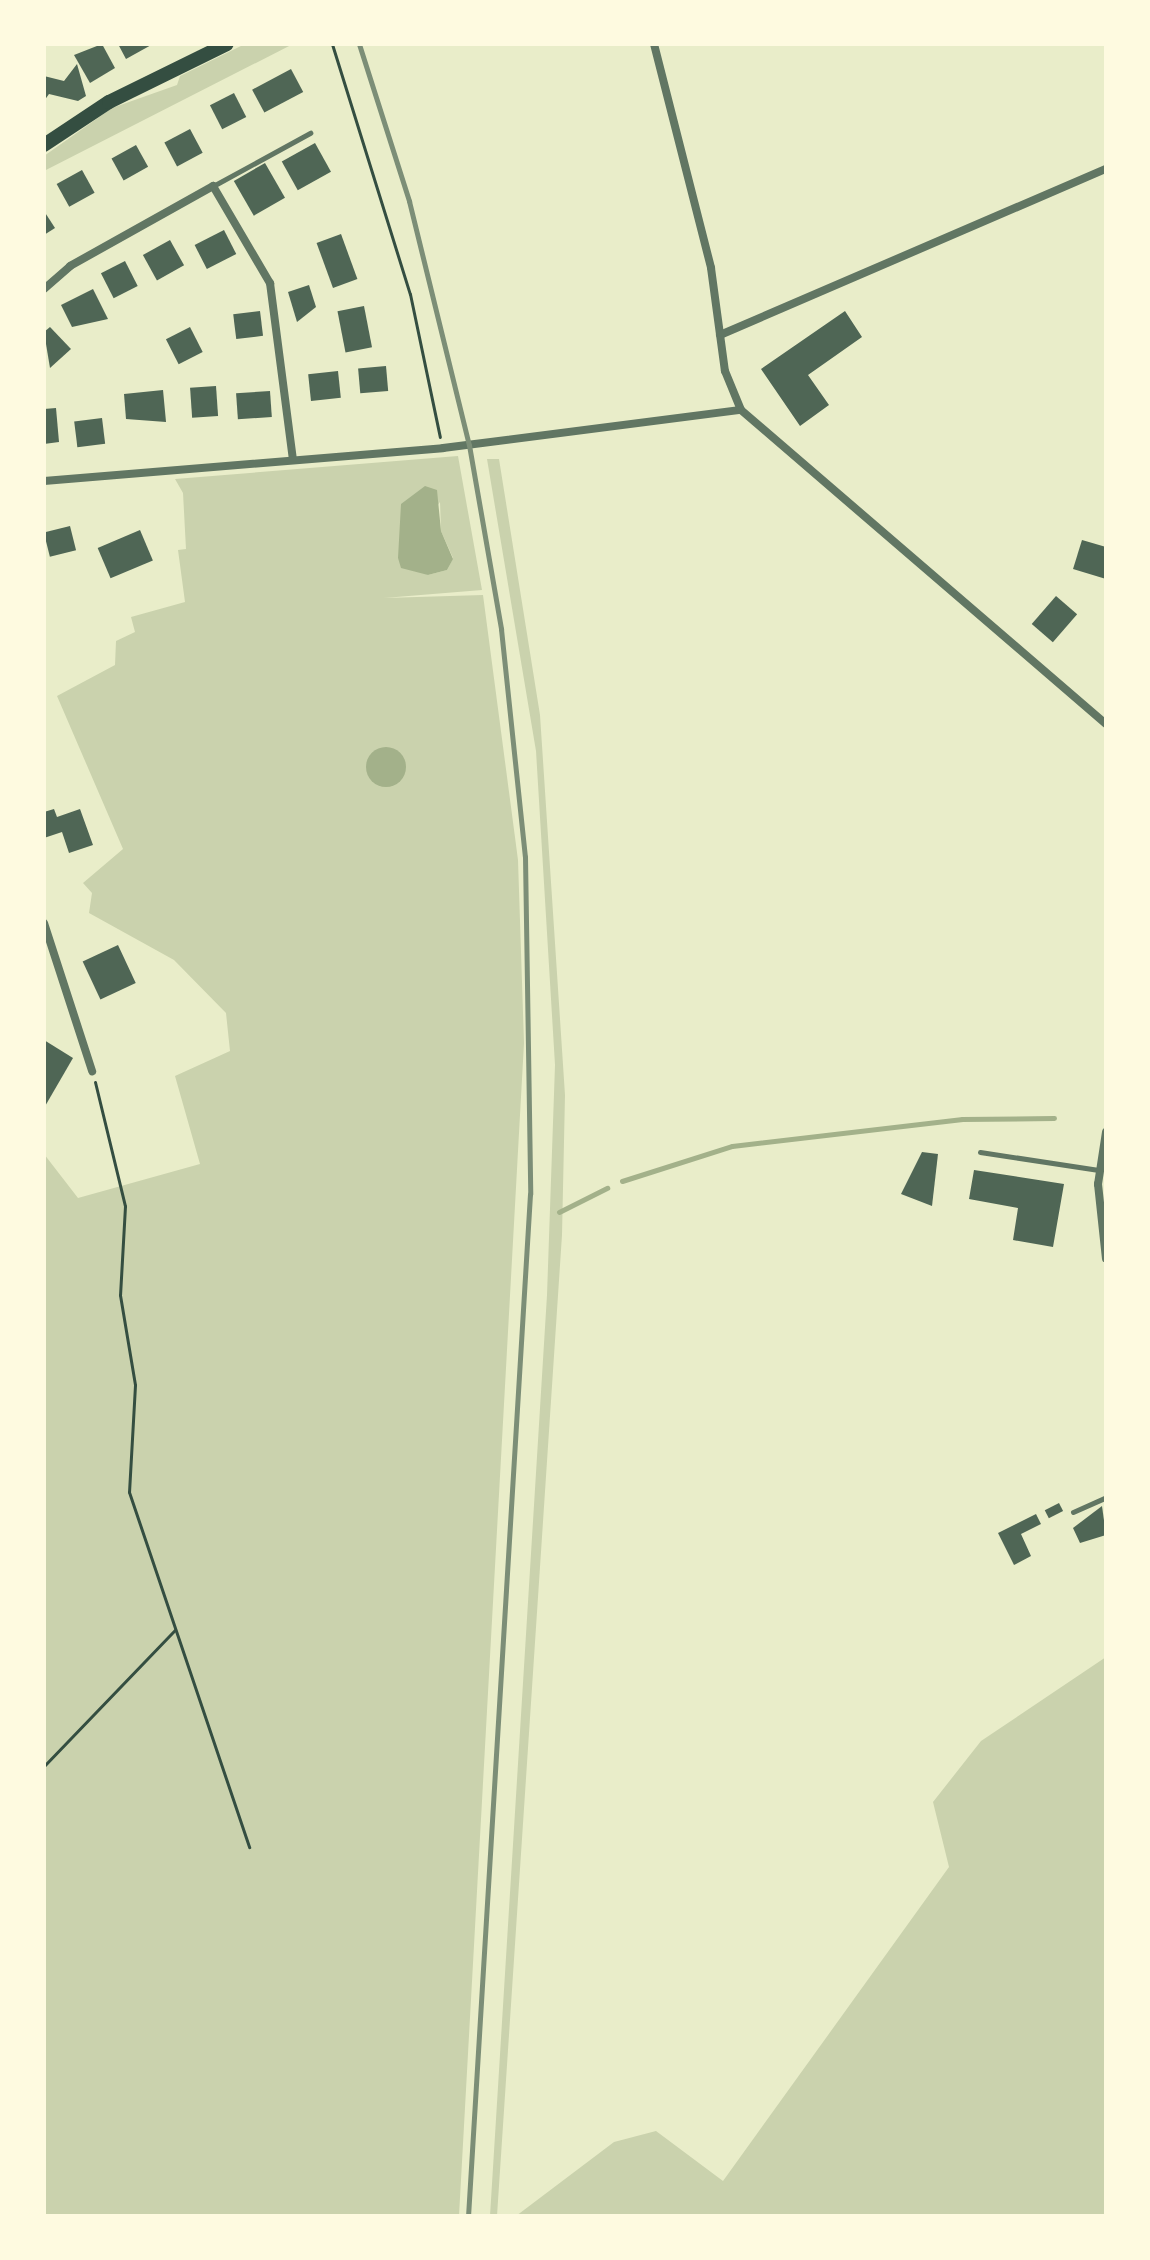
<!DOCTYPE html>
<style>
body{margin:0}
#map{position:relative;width:1150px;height:2260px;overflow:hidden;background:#e9edc9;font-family:Poppins,sans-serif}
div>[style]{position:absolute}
.green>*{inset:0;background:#cad2ad}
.water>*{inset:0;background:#a3b18a}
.round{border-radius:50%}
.stream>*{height:5px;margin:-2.5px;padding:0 2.5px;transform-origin:2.5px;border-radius:2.5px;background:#a3b18a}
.building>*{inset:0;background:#4f6655;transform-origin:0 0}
.path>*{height:3px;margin:-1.5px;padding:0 1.5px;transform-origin:1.5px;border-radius:1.5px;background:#344e41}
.service>*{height:5px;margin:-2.5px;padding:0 2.5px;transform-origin:2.5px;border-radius:2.5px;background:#617663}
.minor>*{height:8px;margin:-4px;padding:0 4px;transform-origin:4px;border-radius:4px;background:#617663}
.secondary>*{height:14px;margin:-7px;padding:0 7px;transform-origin:7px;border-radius:7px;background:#344e41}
.rail>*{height:5px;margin:-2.5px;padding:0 2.5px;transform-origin:2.5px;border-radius:2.5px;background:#7c8e77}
span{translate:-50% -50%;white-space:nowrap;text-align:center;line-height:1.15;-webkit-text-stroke:8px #fefae0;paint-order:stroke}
.frame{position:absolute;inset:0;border:46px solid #fefae0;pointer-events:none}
</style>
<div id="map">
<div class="green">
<i style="clip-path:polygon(245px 44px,293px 44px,44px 171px,44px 156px,112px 108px,177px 85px,180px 76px)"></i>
<i style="clip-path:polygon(evenodd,458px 456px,482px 590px,384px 598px,483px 595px,518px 860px,524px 1043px,459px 2216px,44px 2216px,44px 1154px,78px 1198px,200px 1164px,175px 1076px,230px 1051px,226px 1013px,174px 960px,89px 913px,92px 893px,83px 883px,123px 849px,57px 696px,115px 665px,116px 641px,135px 632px,131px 617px,185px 602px,178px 550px,186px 549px,183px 493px,175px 479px,458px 456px,440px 502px,441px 531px,453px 558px,447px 570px,428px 575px,398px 558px,440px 502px)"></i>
<i style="clip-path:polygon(487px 459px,499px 459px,540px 715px,565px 1095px,562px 1235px,497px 2216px,490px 2216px,547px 1295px,555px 1065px,536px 751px)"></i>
<i style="clip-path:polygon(1106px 1657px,1106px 2216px,516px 2216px,614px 2142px,656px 2131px,723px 2181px,949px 1867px,933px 1802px,981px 1741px)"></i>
</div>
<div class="water">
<i style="clip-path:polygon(425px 486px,437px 490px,441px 531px,453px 559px,447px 570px,428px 575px,401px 568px,398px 558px,401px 504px)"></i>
<i class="round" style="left:366px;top:747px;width:40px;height:40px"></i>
</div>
<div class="stream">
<i style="left:622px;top:1181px;width:115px;rotate:-17.7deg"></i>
<i style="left:732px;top:1146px;width:232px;rotate:-6.7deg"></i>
<i style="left:962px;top:1119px;width:92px;rotate:-0.6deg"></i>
<i style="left:559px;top:1212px;width:54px;rotate:-26.6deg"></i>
</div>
<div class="building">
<i style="clip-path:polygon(102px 44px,115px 68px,90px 83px,74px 55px)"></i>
<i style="clip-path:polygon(118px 44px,153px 44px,126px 59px)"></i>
<i style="clip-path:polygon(77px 64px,86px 96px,78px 101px,49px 94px,44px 101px,44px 76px,64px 81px)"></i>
<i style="left:291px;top:69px;width:26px;height:44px;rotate:62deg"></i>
<i style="left:234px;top:93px;width:27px;height:27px;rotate:63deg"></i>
<i style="left:190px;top:129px;width:27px;height:29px;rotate:62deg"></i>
<i style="left:315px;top:143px;width:33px;height:38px;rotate:61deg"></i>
<i style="left:136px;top:145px;width:25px;height:28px;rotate:61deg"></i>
<i style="left:265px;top:163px;width:40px;height:36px;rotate:60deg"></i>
<i style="left:82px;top:170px;width:26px;height:29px;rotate:61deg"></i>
<i style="clip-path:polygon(44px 211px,55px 228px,44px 235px)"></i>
<i style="left:224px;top:230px;width:27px;height:33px;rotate:63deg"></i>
<i style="left:341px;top:234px;width:48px;height:26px;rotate:70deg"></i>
<i style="left:170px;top:240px;width:29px;height:31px;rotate:61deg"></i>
<i style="left:125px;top:261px;width:28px;height:27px;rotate:63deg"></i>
<i style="clip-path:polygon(309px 285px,316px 307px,297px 322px,288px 292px)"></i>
<i style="clip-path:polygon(93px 289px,108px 319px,72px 327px,61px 305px)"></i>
<i style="left:364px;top:306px;width:42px;height:27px;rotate:79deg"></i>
<i style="left:260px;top:311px;width:25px;height:27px;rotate:83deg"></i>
<i style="clip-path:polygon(845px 311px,862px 337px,808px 375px,829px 405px,800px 426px,761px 369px)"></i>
<i style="clip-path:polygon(50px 327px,71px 349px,50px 368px,44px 332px)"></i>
<i style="left:190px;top:327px;width:28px;height:27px;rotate:63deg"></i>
<i style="left:386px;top:366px;width:25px;height:28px;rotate:85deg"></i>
<i style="left:338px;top:371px;width:27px;height:30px;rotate:84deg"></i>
<i style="left:216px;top:386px;width:30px;height:26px;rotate:86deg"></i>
<i style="clip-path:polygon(163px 390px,166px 422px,126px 419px,124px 394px)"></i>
<i style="left:270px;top:391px;width:26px;height:34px;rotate:86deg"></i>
<i style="clip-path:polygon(56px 408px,59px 442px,44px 444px,44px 409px)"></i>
<i style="left:102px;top:418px;width:26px;height:28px;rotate:83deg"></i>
<i style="left:70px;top:526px;width:25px;height:27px;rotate:76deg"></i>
<i style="left:140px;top:530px;width:33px;height:46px;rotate:67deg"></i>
<i style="clip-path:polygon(1082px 540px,1106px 547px,1106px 579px,1073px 569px)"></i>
<i style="left:1056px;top:596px;width:28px;height:37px;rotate:41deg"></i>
<i style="clip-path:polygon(54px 809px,57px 817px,80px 809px,93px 845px,69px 853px,62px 832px,44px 838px,44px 812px)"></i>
<i style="left:118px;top:945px;width:42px;height:39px;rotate:65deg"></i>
<i style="clip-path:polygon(44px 1040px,73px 1058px,44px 1108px)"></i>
<i style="clip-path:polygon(922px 1152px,938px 1154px,932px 1206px,901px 1194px)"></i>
<i style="clip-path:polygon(974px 1170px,1064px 1184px,1053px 1247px,1013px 1240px,1018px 1208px,969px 1199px)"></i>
<i style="left:1059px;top:1503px;width:9px;height:16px;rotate:63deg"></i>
<i style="clip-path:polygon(1102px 1506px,1106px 1535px,1080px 1543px,1073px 1528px)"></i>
<i style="clip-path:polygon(1036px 1514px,1041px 1524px,1021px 1534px,1031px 1556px,1014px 1565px,998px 1533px)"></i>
</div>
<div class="path">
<i style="left:332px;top:44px;width:262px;rotate:72.7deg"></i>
<i style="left:410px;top:294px;width:146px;rotate:78.2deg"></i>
<i style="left:95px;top:1082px;width:128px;rotate:76.4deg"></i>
<i style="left:125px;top:1206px;width:89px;rotate:93.2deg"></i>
<i style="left:120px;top:1295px;width:91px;rotate:80.5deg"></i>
<i style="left:135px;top:1385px;width:107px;rotate:93.2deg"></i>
<i style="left:129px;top:1492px;width:375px;rotate:71.3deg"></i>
<i style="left:44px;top:1766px;width:189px;rotate:-46.1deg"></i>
</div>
<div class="service">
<i style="left:213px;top:186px;width:111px;rotate:-28.7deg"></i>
<i style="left:980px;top:1152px;width:120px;rotate:8.6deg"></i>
<i style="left:1073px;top:1512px;width:36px;rotate:-24deg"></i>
</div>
<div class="minor">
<i style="left:654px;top:44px;width:231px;rotate:75.7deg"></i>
<i style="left:711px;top:268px;width:104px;rotate:82.3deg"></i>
<i style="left:725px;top:371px;width:42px;rotate:67.7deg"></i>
<i style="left:44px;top:289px;width:35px;rotate:-41deg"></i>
<i style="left:70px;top:266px;width:164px;rotate:-29.2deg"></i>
<i style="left:213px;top:186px;width:113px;rotate:59.6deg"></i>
<i style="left:270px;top:283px;width:178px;rotate:82.6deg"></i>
<i style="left:720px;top:335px;width:420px;rotate:-23.3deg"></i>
<i style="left:44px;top:481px;width:400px;rotate:-4.7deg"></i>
<i style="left:443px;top:448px;width:300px;rotate:-7.3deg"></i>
<i style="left:741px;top:410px;width:481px;rotate:40.7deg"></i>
<i style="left:44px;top:923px;width:156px;rotate:72deg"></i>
<i style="left:1106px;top:1132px;width:53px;rotate:98.7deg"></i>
<i style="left:1098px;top:1184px;width:75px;rotate:83.9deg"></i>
</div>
<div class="secondary">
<i style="left:44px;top:145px;width:78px;rotate:-33.5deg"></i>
<i style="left:109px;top:102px;width:131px;rotate:-26.2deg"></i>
</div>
<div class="rail">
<i style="left:359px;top:44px;width:165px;rotate:72.3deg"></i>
<i style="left:409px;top:201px;width:251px;rotate:76.2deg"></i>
<i style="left:469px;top:445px;width:187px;rotate:80.1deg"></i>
<i style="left:501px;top:629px;width:229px;rotate:84deg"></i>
<i style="left:525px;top:857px;width:337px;rotate:89.1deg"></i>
<i style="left:530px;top:1194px;width:1024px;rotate:93.47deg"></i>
</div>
<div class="frame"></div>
</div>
